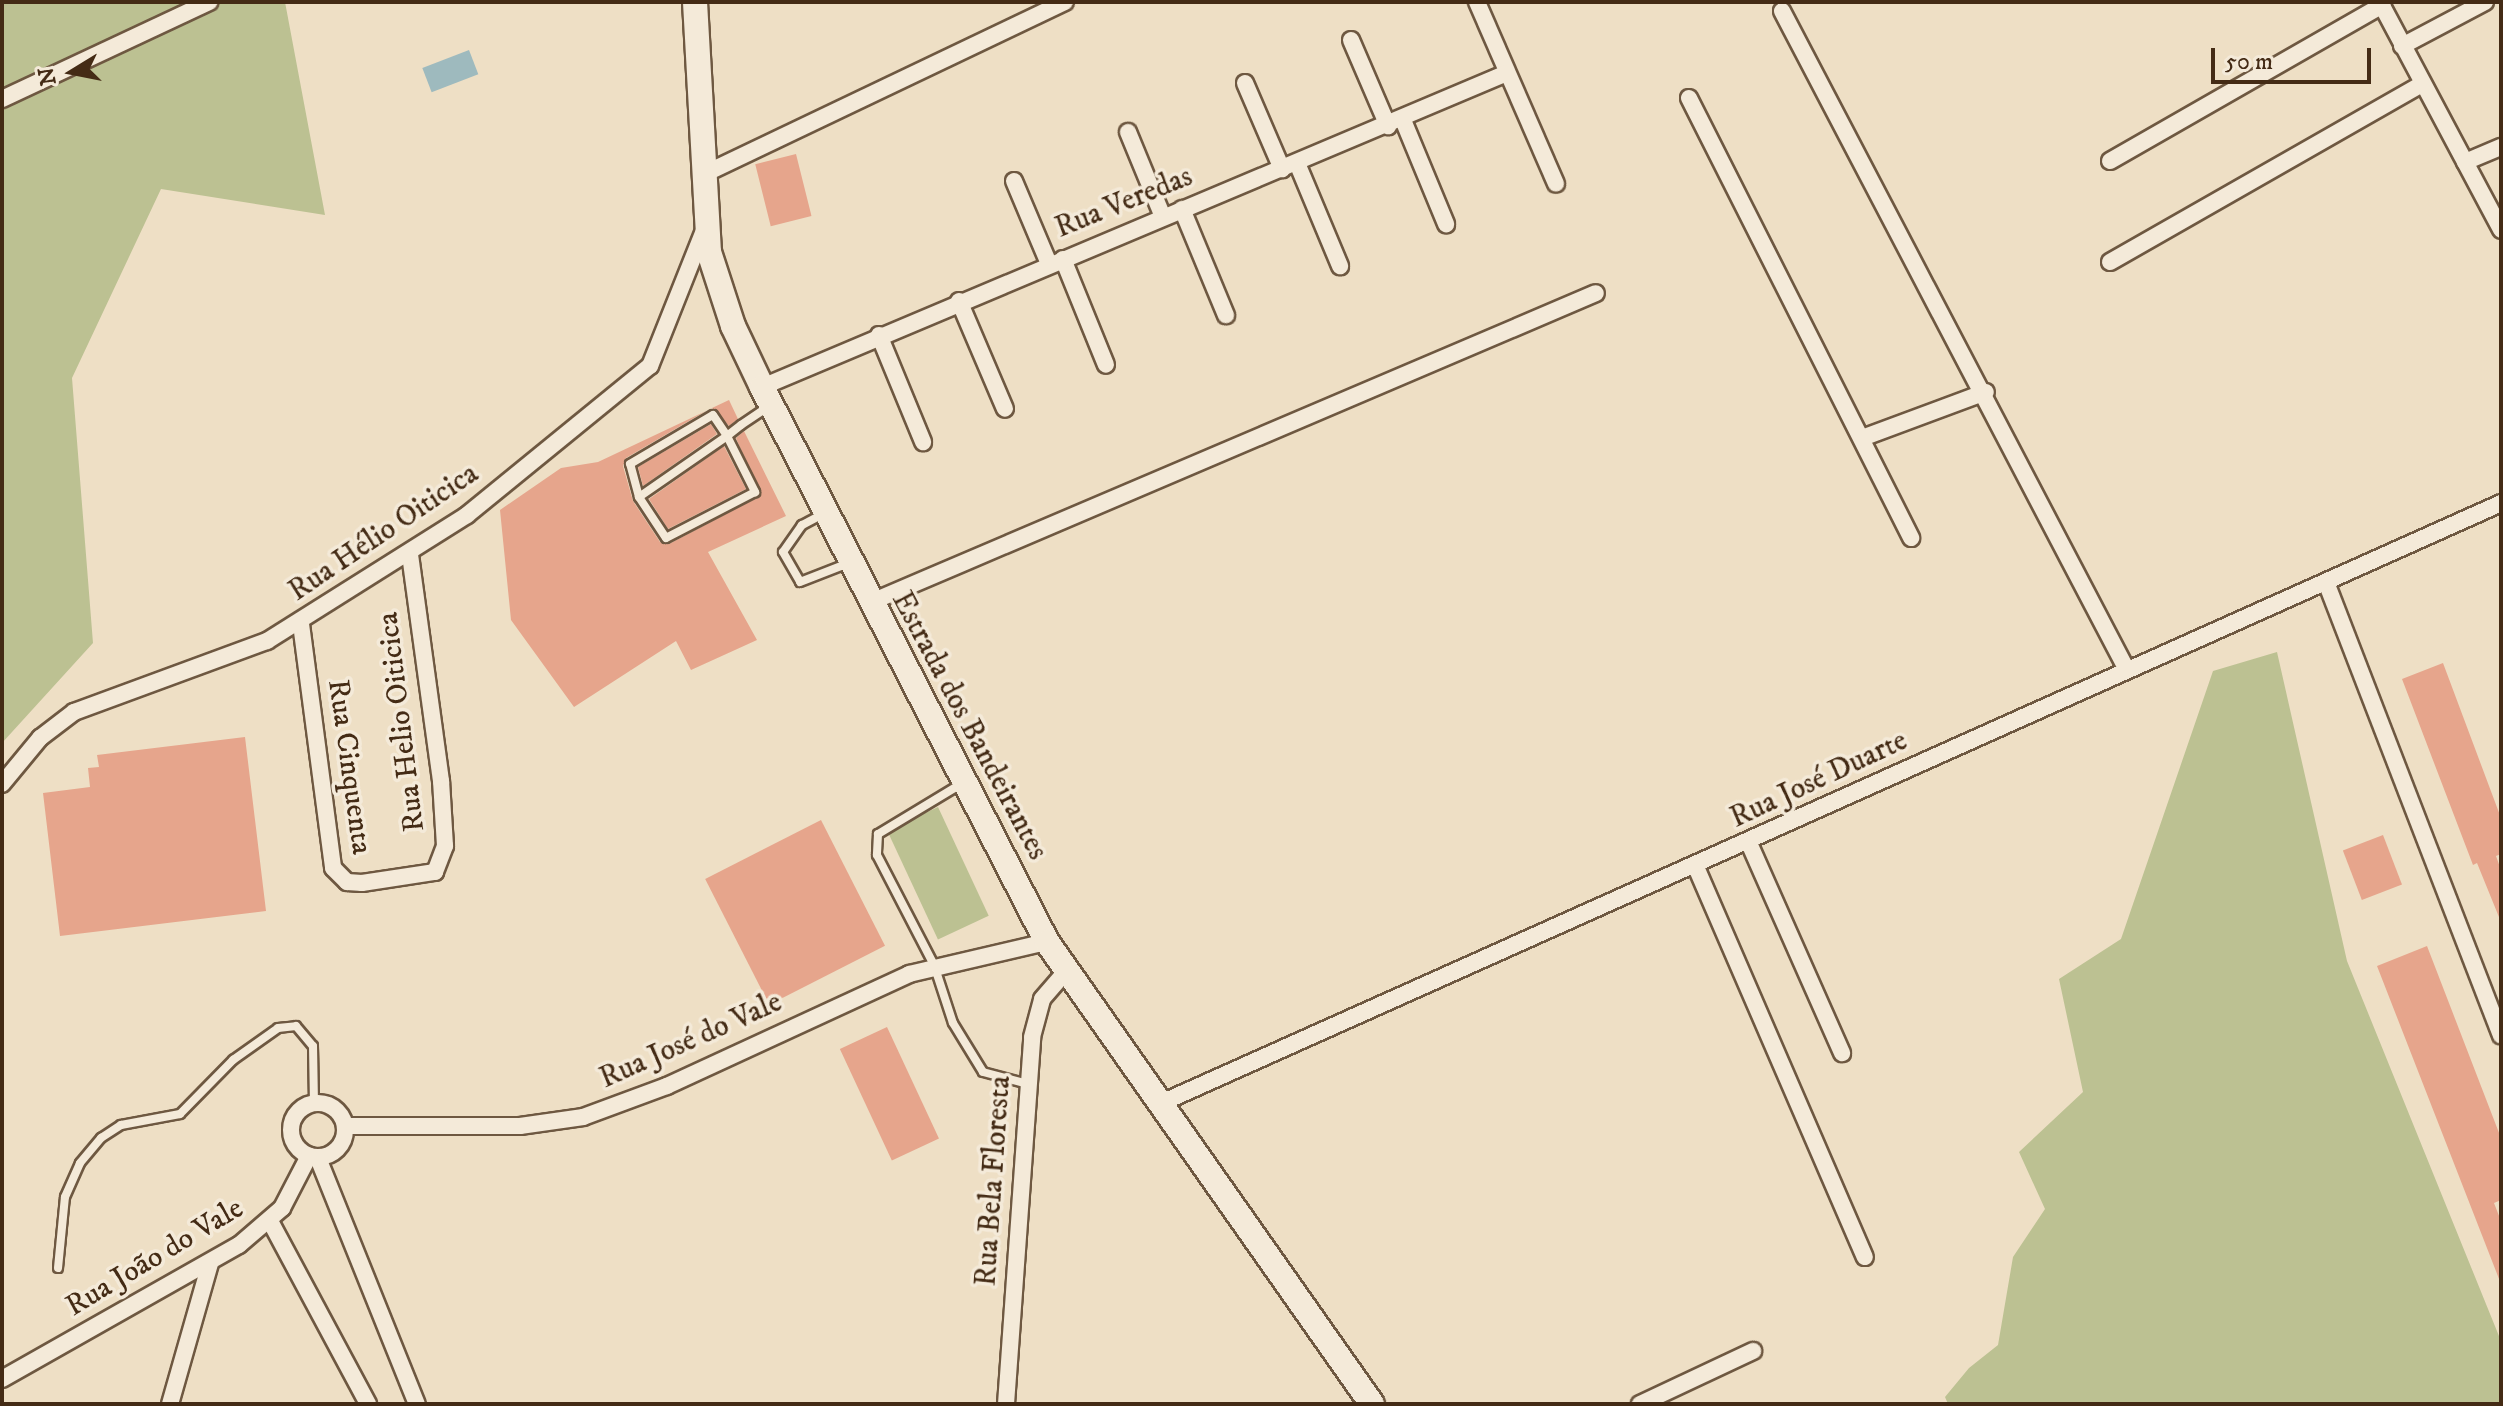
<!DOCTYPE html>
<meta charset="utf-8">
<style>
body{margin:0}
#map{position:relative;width:2503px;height:1406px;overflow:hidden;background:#eedfc5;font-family:"IM FELL DW Pica",serif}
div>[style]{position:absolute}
.green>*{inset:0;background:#bcc192;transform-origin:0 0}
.water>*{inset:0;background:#9ebabe;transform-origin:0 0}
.building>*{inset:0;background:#e6a58c;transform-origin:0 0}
.roads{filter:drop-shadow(2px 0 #6e5841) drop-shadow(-2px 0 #6e5841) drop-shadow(0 2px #6e5841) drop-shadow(0 -2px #6e5841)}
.service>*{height:8px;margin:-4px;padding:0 4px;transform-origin:4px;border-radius:4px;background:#f4ead9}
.minor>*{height:16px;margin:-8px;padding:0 8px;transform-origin:8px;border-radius:8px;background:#f4ead9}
.minor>.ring{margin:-8px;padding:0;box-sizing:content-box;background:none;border:16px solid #f4ead9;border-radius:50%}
.secondary>*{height:24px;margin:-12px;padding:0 12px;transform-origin:12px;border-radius:12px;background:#f4ead9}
span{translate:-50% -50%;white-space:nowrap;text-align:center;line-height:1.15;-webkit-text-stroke:7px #f4ead9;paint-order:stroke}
.street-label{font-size:30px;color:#442b15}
.frame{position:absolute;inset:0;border:4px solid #442b15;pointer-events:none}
.north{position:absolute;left:32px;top:32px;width:80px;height:80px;-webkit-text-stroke:6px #f4ead9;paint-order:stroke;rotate:260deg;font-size:22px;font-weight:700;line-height:32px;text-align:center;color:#442b15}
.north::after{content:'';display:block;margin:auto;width:28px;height:36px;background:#442b15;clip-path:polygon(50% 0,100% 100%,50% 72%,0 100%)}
.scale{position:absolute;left:2211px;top:48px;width:160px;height:36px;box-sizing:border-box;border:4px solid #442b15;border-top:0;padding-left:10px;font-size:24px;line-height:28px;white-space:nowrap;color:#442b15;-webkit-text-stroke:6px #f4ead9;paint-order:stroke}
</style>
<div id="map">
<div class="green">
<i style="clip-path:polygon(2px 2px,285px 2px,325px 215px,161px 189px,72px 378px,93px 643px,2px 743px)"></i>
<i style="clip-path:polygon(2277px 652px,2347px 961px,2501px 1341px,2501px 1404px,1948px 1404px,1945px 1397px,1969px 1368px,1998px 1345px,2013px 1257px,2045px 1209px,2019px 1152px,2083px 1092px,2059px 979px,2121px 939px,2213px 671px)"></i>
<i style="left:938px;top:807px;width:120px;height:56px;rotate:65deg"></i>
</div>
<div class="water">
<i style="left:469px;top:50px;width:26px;height:50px;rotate:69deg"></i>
</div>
<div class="building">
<i style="left:796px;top:154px;width:64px;height:42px;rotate:76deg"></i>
<i style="clip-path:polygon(729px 400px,738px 419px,729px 426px,712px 408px)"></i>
<i style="clip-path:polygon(706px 411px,626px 458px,623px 466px,633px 501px,660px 542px,669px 544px,760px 496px,736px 438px,744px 431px,786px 516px,708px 552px,757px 640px,691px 670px,676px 641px,574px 707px,511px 620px,500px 510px,561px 468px,598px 462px)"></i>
<i style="clip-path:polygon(711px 424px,717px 434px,643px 486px,638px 467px)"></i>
<i style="clip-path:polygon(724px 446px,746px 489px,668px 529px,649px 499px)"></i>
<i style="clip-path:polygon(2443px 663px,2501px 818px,2501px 854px,2496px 856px,2501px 870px,2501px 922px,2477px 863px,2473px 865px,2402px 679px)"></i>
<i style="clip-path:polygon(245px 737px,266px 911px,60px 936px,43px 793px,90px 787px,88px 768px,99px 767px,97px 755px)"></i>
<i style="left:821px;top:820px;width:141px;height:130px;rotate:63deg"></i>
<i style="left:2383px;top:835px;width:53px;height:43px;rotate:69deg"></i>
<i style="clip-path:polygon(2427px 946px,2501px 1138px,2501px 1200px,2494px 1203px,2501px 1221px,2501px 1284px,2377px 966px)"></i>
<i style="left:887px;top:1027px;width:123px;height:52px;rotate:65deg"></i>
</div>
<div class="roads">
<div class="service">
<i style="left:639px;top:497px;width:34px;rotate:-105deg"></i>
<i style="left:630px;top:464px;width:96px;rotate:-30.6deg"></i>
<i style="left:713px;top:415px;width:25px;rotate:56deg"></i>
<i style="left:727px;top:436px;width:63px;rotate:63.4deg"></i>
<i style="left:755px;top:492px;width:100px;rotate:152.7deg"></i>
<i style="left:666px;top:538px;width:49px;rotate:-123.4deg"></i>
<i style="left:639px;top:497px;width:107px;rotate:-34.7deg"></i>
<i style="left:727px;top:436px;width:18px;rotate:-38deg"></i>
<i style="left:741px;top:425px;width:32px;rotate:-34deg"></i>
<i style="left:823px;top:514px;width:24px;rotate:152deg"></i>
<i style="left:802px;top:525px;width:33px;rotate:125deg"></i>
<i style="left:783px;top:552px;width:34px;rotate:60deg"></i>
<i style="left:800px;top:582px;width:53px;rotate:-21.2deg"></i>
<i style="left:961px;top:784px;width:97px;rotate:148.9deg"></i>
<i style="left:878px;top:834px;width:21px;rotate:93deg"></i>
<i style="left:877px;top:855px;width:124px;rotate:62.6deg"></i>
<i style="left:934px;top:965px;width:61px;rotate:71.9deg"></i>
<i style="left:953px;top:1023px;width:57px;rotate:58.5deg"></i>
<i style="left:983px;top:1072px;width:47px;rotate:14.9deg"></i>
<i style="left:58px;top:1268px;width:71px;rotate:-84.4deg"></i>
<i style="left:65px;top:1197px;width:37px;rotate:-66deg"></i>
<i style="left:80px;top:1163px;width:33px;rotate:-50deg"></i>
<i style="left:101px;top:1138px;width:24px;rotate:-33deg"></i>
<i style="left:121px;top:1125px;width:60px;rotate:-10.6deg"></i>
<i style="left:180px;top:1114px;width:76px;rotate:-45.5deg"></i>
<i style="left:233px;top:1060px;width:55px;rotate:-35.4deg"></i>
<i style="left:278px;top:1028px;width:18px;rotate:-6deg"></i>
<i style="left:296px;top:1026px;width:26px;rotate:50deg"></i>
<i style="left:313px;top:1046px;width:57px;rotate:89deg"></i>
</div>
<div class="minor">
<i style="left:1477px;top:2px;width:198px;rotate:66.5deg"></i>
<i style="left:2380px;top:2px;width:258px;rotate:62deg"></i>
<i style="left:1782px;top:11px;width:744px;rotate:62.37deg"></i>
<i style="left:1351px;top:40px;width:94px;rotate:66.7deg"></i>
<i style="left:2402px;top:46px;width:94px;rotate:-27.9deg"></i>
<i style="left:1245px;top:83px;width:94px;rotate:66.7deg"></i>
<i style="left:1689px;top:98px;width:493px;rotate:63.2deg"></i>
<i style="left:2px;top:99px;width:229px;rotate:-25.1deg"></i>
<i style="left:1403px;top:120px;width:113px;rotate:67.5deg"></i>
<i style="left:1128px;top:132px;width:92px;rotate:67.6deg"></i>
<i style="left:2110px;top:161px;width:314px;rotate:-29.8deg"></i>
<i style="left:2465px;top:162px;width:39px;rotate:-23deg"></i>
<i style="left:1297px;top:163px;width:112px;rotate:67.3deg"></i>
<i style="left:702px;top:175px;width:402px;rotate:-25.5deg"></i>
<i style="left:1014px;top:181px;width:90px;rotate:67.1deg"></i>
<i style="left:1182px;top:209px;width:115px;rotate:67.5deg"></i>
<i style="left:1063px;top:259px;width:114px;rotate:67.9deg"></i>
<i style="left:2110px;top:262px;width:359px;rotate:-29.7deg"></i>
<i style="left:959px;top:301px;width:117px;rotate:66.9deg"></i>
<i style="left:879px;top:335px;width:116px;rotate:67.6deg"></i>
<i style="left:762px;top:387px;width:808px;rotate:-22.85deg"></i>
<i style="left:1862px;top:438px;width:132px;rotate:-20.4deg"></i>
<i style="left:2326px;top:582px;width:486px;rotate:68.9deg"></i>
<i style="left:869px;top:603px;width:790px;rotate:-23.09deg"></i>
<i style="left:301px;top:624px;width:246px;rotate:82.5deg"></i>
<i style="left:333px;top:868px;width:20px;rotate:45deg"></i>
<i style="left:347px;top:882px;width:15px;rotate:4deg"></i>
<i style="left:362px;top:883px;width:74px;rotate:-8.6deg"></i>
<i style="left:435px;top:872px;width:28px;rotate:-69deg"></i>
<i style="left:445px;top:846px;width:65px;rotate:-93.5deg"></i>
<i style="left:441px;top:781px;width:229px;rotate:-97.8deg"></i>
<i style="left:2px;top:784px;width:60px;rotate:-50.4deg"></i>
<i style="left:40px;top:738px;width:43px;rotate:-37.4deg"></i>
<i style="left:74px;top:712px;width:206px;rotate:-20.2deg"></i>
<i style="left:267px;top:641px;width:236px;rotate:-32.2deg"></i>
<i style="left:467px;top:515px;width:236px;rotate:-39.2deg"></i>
<i style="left:650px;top:366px;width:146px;rotate:-68.3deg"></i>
<i style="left:1749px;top:843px;width:230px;rotate:66.1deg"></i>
<i style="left:1696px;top:867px;width:425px;rotate:66.6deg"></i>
<i class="ring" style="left:291px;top:1103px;width:38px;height:38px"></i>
<i style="left:1159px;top:1104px;width:1470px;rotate:-24.12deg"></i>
<i style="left:345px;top:1126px;width:175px"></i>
<i style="left:520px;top:1126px;width:64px;rotate:-8.1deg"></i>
<i style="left:583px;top:1117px;width:90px;rotate:-20.3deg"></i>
<i style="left:667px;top:1086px;width:267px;rotate:-24.8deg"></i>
<i style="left:909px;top:974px;width:142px;rotate:-13.1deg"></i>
<i style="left:318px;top:1158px;width:265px;rotate:68.1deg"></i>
<i style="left:270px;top:1221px;width:208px;rotate:61.8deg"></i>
<i style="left:2px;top:1379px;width:272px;rotate:-29.5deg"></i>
<i style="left:239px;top:1245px;width:57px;rotate:-40.7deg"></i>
<i style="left:282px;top:1208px;width:59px;rotate:-62.6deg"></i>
<i style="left:170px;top:1404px;width:146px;rotate:-74.1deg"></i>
<i style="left:1006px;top:1404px;width:368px;rotate:-85.9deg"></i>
<i style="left:1032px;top:1037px;width:39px;rotate:-75deg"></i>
<i style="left:1042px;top:999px;width:37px;rotate:-49deg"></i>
<i style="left:1640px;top:1404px;width:125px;rotate:-25.1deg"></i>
</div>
<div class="secondary">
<i style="left:695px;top:2px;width:250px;rotate:86.8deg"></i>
<i style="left:709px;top:252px;width:78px;rotate:72deg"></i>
<i style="left:733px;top:326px;width:68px;rotate:64.6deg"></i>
<i style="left:762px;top:387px;width:624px;rotate:62.82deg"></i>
<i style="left:1047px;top:942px;width:565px;rotate:54.88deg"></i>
</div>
</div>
<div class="street-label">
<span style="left:1124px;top:203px;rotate:-22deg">Rua Veredas</span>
<span style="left:384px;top:533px;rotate:-34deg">Rua Hélio Oiticica</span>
<span style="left:402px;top:722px;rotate:-97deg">Rua Helio Oiticica</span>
<span style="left:969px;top:726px;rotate:62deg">Estrada dos Bandeirantes</span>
<span style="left:349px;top:767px;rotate:82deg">Rua Cinquenta</span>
<span style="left:1819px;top:780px;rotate:-25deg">Rua José Duarte</span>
<span style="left:691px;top:1041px;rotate:-24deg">Rua José do Vale</span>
<span style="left:994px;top:1181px;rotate:-86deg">Rua Bela Floresta</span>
<span style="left:155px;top:1258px;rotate:-31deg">Rua João do Vale</span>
</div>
<div class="frame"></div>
<div class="north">N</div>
<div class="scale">50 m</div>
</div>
